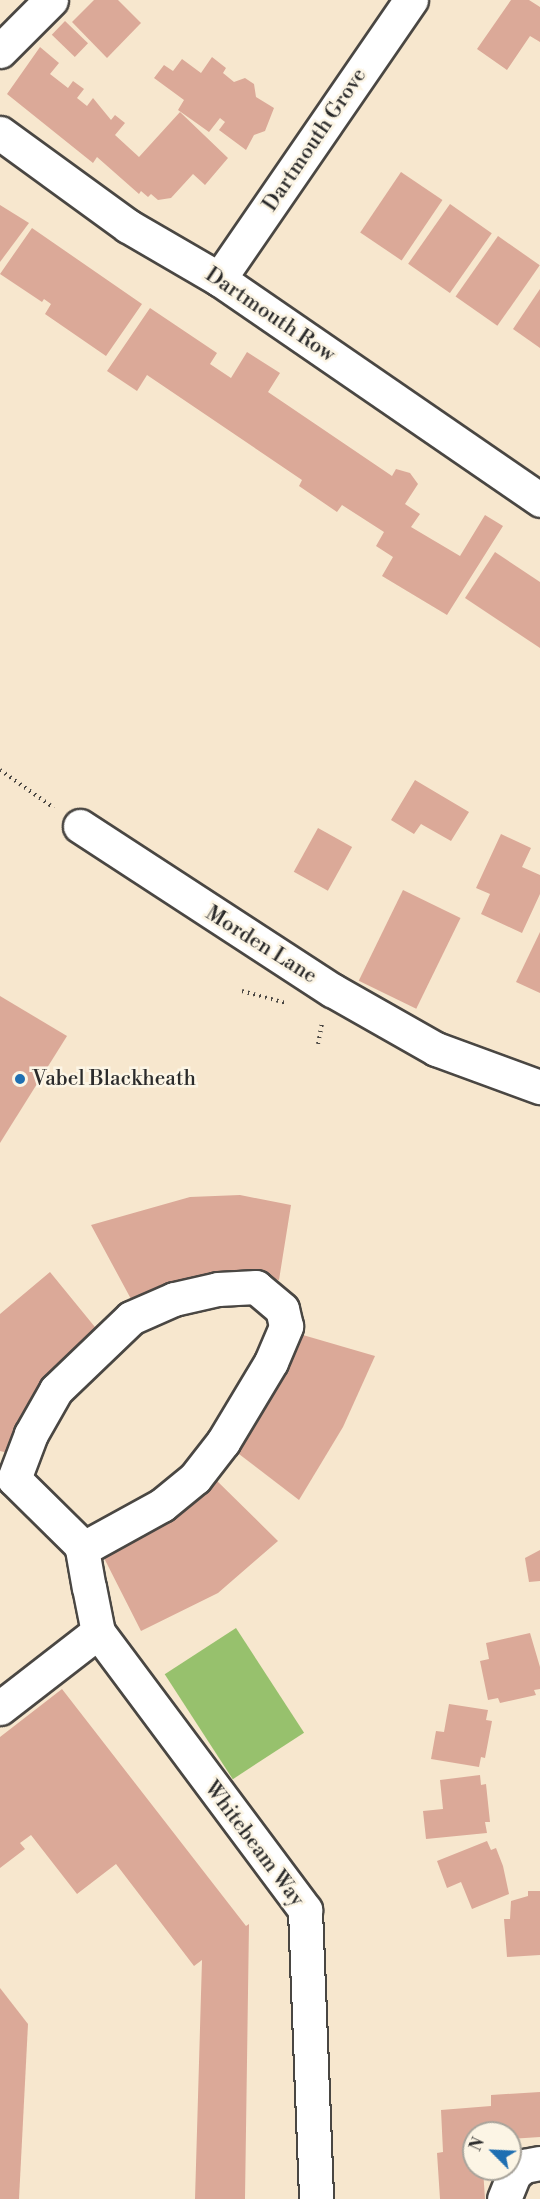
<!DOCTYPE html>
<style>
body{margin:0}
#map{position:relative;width:540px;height:2199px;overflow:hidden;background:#f7e7ce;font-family:"Libre Bodoni",serif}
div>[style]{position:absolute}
.green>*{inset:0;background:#97c16d;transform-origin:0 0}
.building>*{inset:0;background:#dba998;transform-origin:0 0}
.path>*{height:4px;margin-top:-2px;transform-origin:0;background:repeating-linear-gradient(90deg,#4a4743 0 1.5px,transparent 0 6px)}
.roads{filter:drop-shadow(2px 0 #4a4743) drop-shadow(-2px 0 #4a4743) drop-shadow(0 2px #4a4743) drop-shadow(0 -2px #4a4743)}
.minor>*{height:33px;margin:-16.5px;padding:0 16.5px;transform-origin:16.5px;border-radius:16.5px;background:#fff}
.dots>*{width:16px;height:16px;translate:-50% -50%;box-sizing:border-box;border:3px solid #fcf5e5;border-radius:50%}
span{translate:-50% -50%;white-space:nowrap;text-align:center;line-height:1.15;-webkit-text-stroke:5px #fcf5e5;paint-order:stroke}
.street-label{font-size:21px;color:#2b2b2b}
.poi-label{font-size:21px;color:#2b2b2b}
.left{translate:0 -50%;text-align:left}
.north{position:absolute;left:462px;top:2121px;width:60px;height:60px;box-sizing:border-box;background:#fcf5e5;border:2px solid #a8a49b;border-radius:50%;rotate:294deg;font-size:16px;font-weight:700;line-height:24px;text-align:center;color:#2b2b2b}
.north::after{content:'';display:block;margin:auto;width:21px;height:27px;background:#1f6fb2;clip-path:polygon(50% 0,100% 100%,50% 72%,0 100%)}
</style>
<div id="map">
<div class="green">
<i style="left:236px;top:1628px;width:125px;height:85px;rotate:57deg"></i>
</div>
<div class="building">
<i style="clip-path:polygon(94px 0,118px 0,141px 23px,107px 58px,72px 22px)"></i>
<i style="clip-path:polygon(511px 0,529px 0,540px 7px,540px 42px,530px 36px,507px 70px,477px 49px)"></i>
<i style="left:65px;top:21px;width:32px;height:19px;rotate:44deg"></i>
<i style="clip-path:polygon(40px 47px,59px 63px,50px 74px,68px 88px,73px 81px,84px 89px,77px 98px,87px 106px,93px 98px,111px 120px,115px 115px,125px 123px,115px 135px,139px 157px,180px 112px,228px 158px,205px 185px,193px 174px,171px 198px,158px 200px,151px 194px,148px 197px,141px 191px,139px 194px,97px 157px,93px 163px,7px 94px)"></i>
<i style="clip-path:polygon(212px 57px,226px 68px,223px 73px,234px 82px,245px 78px,254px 84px,256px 97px,274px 108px,265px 131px,254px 135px,246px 150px,219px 130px,225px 122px,220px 118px,209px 132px,178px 110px,184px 100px,154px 78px,164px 65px,173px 71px,182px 59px,201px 73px)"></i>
<i style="left:401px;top:172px;width:50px;height:73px;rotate:34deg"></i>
<i style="left:450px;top:204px;width:51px;height:73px;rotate:35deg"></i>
<i style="clip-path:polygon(0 205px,29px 223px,0 262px)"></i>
<i style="clip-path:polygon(32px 228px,142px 304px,106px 356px,45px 314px,51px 304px,44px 299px,42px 302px,0 274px)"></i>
<i style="left:498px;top:236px;width:51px;height:74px;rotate:35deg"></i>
<i style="clip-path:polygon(540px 289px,540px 348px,513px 329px)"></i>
<i style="clip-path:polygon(150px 308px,217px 353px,210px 364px,231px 378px,247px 352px,280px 373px,268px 392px,392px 476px,396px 469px,410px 473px,418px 484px,405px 504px,420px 514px,411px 527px,460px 556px,485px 515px,503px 526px,447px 615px,382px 576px,393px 557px,376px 546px,384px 532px,342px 505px,337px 512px,299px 486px,302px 480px,147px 375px,137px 391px,107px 371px)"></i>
<i style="clip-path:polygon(495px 552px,540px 582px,540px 648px,465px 598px)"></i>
<i style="clip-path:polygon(415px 780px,469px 812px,451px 841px,421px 824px,414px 834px,391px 820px)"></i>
<i style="left:318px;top:828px;width:39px;height:50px;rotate:29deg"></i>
<i style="clip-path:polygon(501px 834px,531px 848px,522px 867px,540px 875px,540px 894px,522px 933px,481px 914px,490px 894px,476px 888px)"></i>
<i style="left:403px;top:890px;width:64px;height:101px;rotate:26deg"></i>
<i style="clip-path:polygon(540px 932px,540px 993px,516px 982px)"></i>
<i style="clip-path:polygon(0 996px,67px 1036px,0 1143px)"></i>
<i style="clip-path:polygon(240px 1195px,291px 1205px,279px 1280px,242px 1274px,202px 1275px,166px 1284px,131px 1299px,91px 1225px,190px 1197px)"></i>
<i style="clip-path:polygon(50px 1272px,99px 1332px,68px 1355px,41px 1385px,12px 1454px,0 1451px,0 1314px)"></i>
<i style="clip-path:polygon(296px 1333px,375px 1356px,343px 1427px,299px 1500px,235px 1451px)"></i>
<i style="clip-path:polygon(213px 1477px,278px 1541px,218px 1593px,141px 1631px,103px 1556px,162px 1524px)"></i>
<i style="clip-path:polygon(540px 1550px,540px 1581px,529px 1582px,525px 1558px)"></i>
<i style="clip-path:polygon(530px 1633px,540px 1667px,540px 1689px,534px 1690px,536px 1695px,500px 1703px,498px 1698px,488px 1700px,480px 1661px,489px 1659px,486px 1643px)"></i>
<i style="clip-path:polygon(62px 1689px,246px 1926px,249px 1924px,245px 2199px,195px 2199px,202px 1960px,194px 1966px,116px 1864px,77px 1894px,31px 1835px,20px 1843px,25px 1849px,0 1868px,0 1737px)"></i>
<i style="clip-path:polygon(449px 1704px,488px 1710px,486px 1720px,492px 1721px,485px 1758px,481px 1757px,479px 1767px,431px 1759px,436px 1731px,444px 1732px)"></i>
<i style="clip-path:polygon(480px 1775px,481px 1785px,486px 1784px,490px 1822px,485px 1822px,487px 1833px,426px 1839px,423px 1811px,443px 1809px,440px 1780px)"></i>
<i style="clip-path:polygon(487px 1841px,491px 1850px,496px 1848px,503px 1866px,509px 1894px,472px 1909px,461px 1882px,447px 1888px,437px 1861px)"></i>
<i style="clip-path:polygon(528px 1891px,540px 1891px,540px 1955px,507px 1957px,504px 1919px,510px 1919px,511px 1901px,528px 1896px)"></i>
<i style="clip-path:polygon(0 1988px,28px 2024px,19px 2199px,0 2199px)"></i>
<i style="clip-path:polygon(540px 2092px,540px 2137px,510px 2139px,510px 2133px,474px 2133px,474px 2169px,483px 2169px,485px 2199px,440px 2199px,437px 2153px,443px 2152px,441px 2110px,491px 2106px,491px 2095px)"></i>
</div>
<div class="path">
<i style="left:0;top:770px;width:66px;rotate:35.1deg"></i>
<i style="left:242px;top:991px;width:46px;rotate:15.3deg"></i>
<i style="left:318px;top:1044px;width:20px;rotate:-79deg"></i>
</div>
<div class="roads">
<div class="minor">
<i style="left:0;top:51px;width:72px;rotate:-45deg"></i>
<i style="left:0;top:133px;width:158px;rotate:36deg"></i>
<i style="left:128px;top:226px;width:105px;rotate:30.2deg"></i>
<i style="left:219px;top:279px;width:390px;rotate:34.5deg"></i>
<i style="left:219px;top:279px;width:339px;rotate:-55.5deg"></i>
<i style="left:80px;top:826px;width:301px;rotate:33.1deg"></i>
<i style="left:332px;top:990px;width:120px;rotate:29.6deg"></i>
<i style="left:436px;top:1049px;width:111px;rotate:20.1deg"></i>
<i style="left:82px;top:1549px;width:91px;rotate:-28.8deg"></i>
<i style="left:162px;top:1505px;width:43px;rotate:-39.3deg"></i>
<i style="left:195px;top:1478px;width:46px;rotate:-52.1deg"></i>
<i style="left:223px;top:1442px;width:93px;rotate:-59deg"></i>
<i style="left:271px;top:1362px;width:39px;rotate:-67deg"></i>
<i style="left:286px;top:1326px;width:17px;rotate:-103deg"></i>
<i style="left:282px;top:1309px;width:34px;rotate:-140deg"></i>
<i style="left:256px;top:1287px;width:38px;rotate:177deg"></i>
<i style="left:218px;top:1289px;width:45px;rotate:167.2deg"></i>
<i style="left:174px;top:1299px;width:47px;rotate:156.2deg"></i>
<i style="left:131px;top:1318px;width:104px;rotate:136.2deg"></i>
<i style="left:56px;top:1390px;width:51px;rotate:119.6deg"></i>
<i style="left:31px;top:1434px;width:48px;rotate:110.7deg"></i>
<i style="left:14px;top:1479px;width:95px;rotate:44.6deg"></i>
<i style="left:82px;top:1546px;width:3px;rotate:90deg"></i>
<i style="left:82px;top:1549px;width:39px;rotate:80deg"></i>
<i style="left:89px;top:1587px;width:46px;rotate:78.7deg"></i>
<i style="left:98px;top:1632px;width:347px;rotate:53.3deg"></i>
<i style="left:305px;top:1910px;width:289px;rotate:87.8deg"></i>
<i style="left:0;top:1708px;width:124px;rotate:-37.8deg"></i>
<i style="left:504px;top:2199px;width:27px;rotate:-68deg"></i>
<i style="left:514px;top:2174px;width:13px;rotate:-39deg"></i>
<i style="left:524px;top:2166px;width:16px;rotate:-11deg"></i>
</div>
</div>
<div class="dots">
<i style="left:20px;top:1079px;background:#1f6fb2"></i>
</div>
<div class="street-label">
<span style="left:315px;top:140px;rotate:-56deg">Dartmouth Grove</span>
<span style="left:270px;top:315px;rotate:34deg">Dartmouth Row</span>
<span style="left:261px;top:945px;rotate:32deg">Morden Lane</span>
<span style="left:254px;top:1844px;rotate:53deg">Whitebeam Way</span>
</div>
<div class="poi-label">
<span class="left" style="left:32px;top:1079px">Vabel Blackheath</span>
</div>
<div class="north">N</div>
</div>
